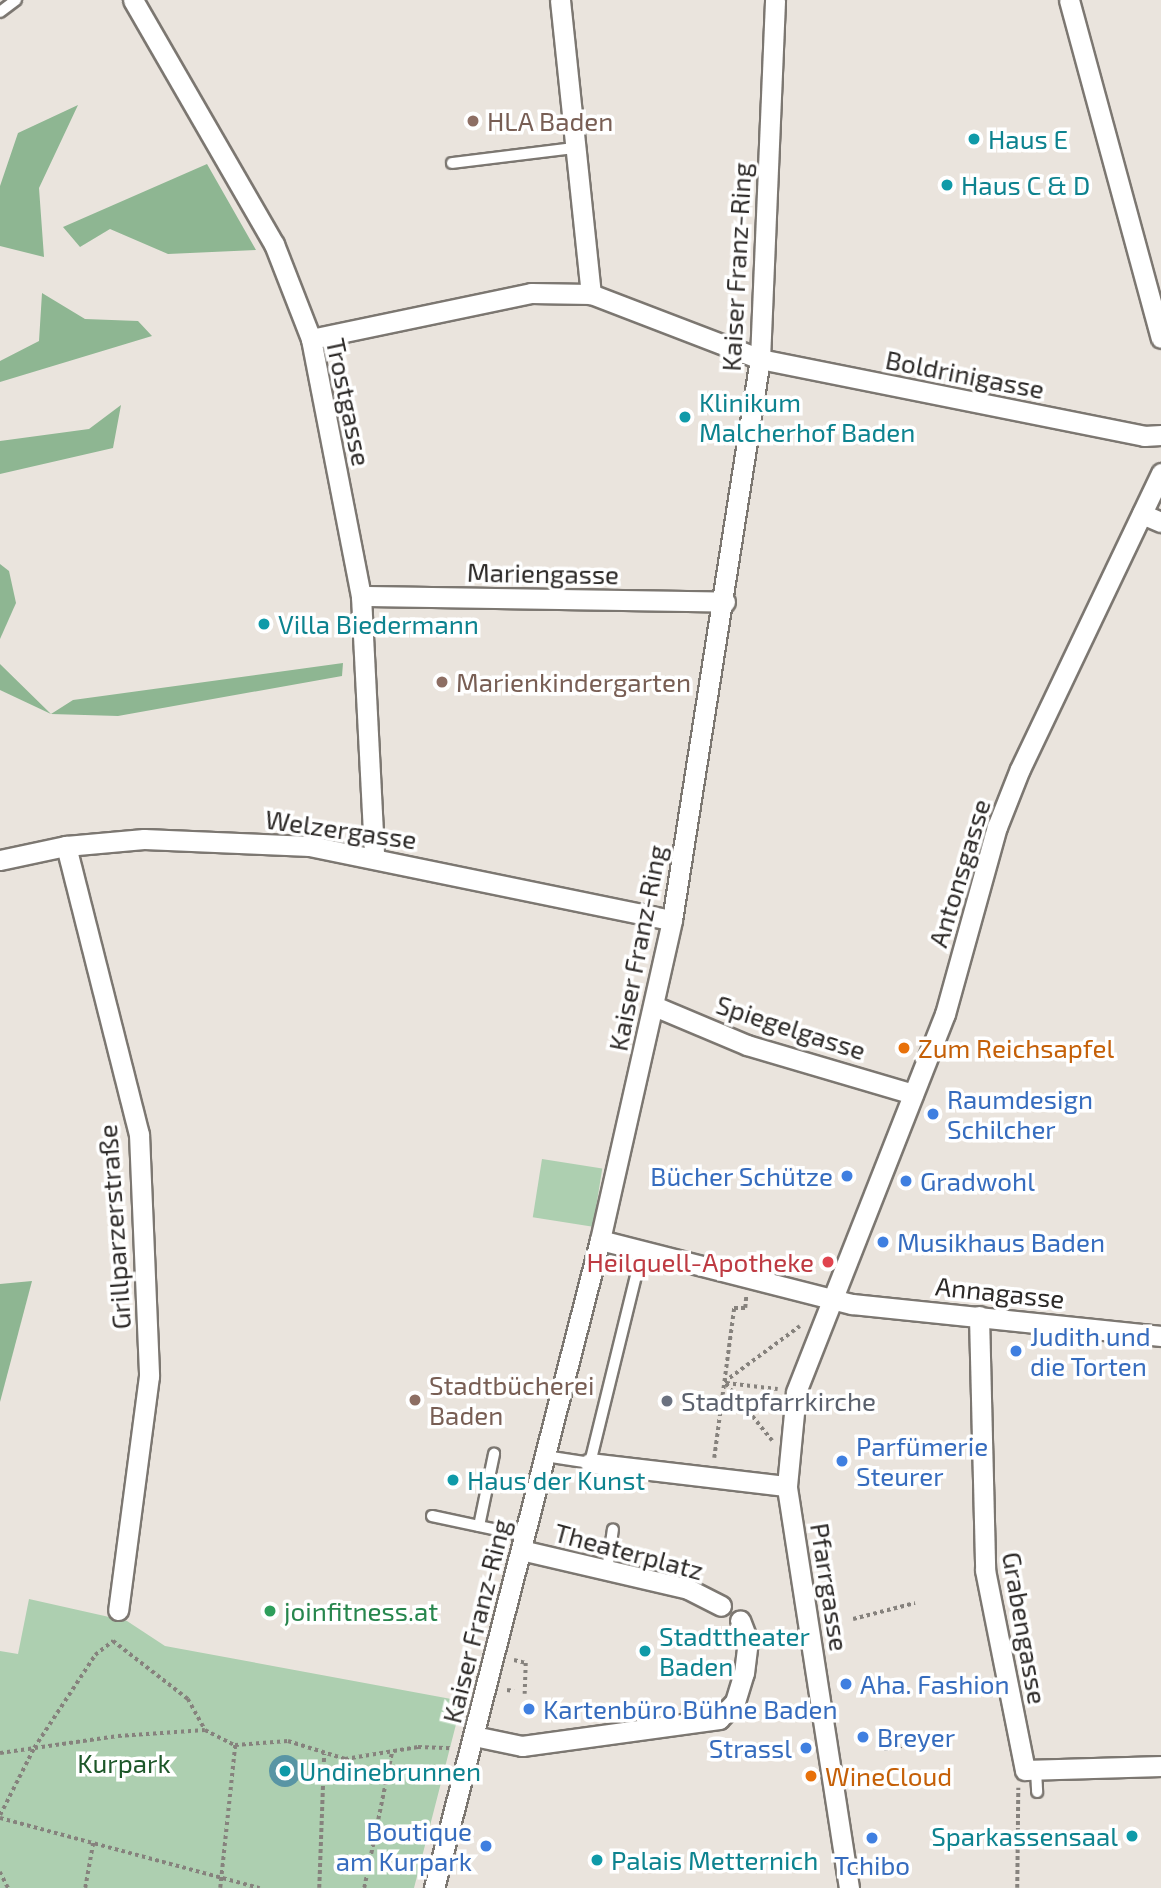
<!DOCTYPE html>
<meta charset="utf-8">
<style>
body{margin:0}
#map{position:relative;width:1161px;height:1888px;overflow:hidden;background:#eae4dd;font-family:"Exo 2",sans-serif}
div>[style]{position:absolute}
.green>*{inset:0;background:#adcfb0;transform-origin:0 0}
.forest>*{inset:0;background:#8eb692}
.water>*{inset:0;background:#5995a4}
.round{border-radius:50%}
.path>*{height:3.5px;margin-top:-1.75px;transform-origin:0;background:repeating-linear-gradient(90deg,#86827d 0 3.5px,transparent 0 7px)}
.roads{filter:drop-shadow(2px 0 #7c7771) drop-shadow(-2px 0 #7c7771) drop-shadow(0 2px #7c7771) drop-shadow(0 -2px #7c7771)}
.lane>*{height:10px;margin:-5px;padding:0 5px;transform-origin:5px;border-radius:5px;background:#fff}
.street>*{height:19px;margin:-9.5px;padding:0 9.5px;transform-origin:9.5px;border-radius:9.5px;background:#fff}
.dots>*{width:19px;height:19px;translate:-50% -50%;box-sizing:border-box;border:4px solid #fff;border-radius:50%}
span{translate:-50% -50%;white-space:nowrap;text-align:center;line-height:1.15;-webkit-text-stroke:7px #fff;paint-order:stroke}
.education-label{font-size:26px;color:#785e54}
.left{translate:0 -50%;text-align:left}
.culture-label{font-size:26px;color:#0d838f}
.right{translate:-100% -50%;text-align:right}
.street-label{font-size:26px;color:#2d2a28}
.food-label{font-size:26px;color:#c56008}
.shop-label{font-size:26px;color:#366cbe}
.health-label{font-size:26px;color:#be3a42}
.worship-label{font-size:26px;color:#5b616d}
.leisure-label{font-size:26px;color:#27864d}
.park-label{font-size:26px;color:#1d5729}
</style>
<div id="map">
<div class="green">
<i style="left:542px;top:1159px;width:61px;height:59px;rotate:9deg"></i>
<i style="clip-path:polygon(29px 1599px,127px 1621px,165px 1646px,462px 1701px,414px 1888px,0 1888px,0 1651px,18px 1654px)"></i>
</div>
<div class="forest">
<i style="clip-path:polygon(78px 105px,39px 188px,44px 257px,0 246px,0 186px,18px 133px)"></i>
<i style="clip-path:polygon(207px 164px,256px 250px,168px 254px,110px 229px,80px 247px,63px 227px)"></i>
<i style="clip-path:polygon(42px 293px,85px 319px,138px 321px,152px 336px,0 382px,0 361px,39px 341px)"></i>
<i style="clip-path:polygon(121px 405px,113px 448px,0 474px,0 441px,89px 429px)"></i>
<i style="clip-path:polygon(0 564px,9px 571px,16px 603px,0 639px)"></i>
<i style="clip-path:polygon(343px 663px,342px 676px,118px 716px,51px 714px,0 690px,0 664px,51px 714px,73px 700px)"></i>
<i style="clip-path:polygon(32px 1281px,0 1402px,0 1284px)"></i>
</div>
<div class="water">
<i class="round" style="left:269px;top:1755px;width:32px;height:32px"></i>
</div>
<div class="path">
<i style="left:726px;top:1383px;width:52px;rotate:6.6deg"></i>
<i style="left:772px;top:1441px;width:76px;rotate:-129.1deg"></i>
<i style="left:724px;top:1382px;width:94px;rotate:-36.4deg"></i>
<i style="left:714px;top:1458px;width:151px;rotate:-82.4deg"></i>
<i style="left:734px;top:1308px;width:11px"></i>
<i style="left:745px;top:1308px;width:12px;rotate:-85deg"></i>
<i style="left:853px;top:1619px;width:64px;rotate:-14.5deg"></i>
<i style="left:514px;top:1660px;width:12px;rotate:14deg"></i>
<i style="left:526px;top:1663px;width:31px;rotate:92deg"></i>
<i style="left:507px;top:1690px;width:7px;rotate:8deg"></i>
<i style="left:884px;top:1749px;width:54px;rotate:-9.6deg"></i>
<i style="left:0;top:1753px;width:119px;rotate:-8.2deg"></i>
<i style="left:118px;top:1736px;width:87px;rotate:-3.9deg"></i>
<i style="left:205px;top:1730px;width:34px;rotate:27deg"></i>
<i style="left:235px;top:1745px;width:53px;rotate:-4.3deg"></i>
<i style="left:288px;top:1741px;width:60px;rotate:17.5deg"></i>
<i style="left:345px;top:1759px;width:74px;rotate:-9.3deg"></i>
<i style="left:418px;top:1747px;width:34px;rotate:2deg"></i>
<i style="left:0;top:1815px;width:75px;rotate:-63.1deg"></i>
<i style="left:34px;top:1748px;width:111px;rotate:-56.7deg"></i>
<i style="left:95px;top:1655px;width:23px;rotate:-38deg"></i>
<i style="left:113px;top:1641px;width:95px;rotate:37.7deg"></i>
<i style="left:188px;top:1699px;width:35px;rotate:61deg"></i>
<i style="left:0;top:1818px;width:269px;rotate:15.1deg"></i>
<i style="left:0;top:1872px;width:18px;rotate:63deg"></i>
<i style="left:85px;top:1888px;width:46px;rotate:-79.9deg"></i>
<i style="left:220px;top:1888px;width:144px;rotate:-84deg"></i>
<i style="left:319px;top:1888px;width:134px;rotate:-87.9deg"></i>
<i style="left:364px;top:1888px;width:139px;rotate:-78.4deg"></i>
<i style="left:1017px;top:1888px;width:100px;rotate:-89.4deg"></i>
</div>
<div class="roads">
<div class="lane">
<i style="left:0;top:12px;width:20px;rotate:-37deg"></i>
<i style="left:452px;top:163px;width:124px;rotate:-7deg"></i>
<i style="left:545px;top:1456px;width:46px;rotate:8.8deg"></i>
<i style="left:590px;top:1463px;width:218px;rotate:-76.2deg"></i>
<i style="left:432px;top:1516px;width:95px;rotate:12.1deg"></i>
<i style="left:479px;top:1526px;width:74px;rotate:-78.2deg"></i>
<i style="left:607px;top:1570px;width:41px;rotate:-81.7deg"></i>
<i style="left:1036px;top:1770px;width:22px;rotate:87deg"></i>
</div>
<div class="street">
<i style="left:133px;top:0;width:282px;rotate:60deg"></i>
<i style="left:274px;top:244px;width:102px;rotate:68.7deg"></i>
<i style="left:311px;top:339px;width:262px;rotate:79deg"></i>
<i style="left:361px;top:596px;width:260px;rotate:87.1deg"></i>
<i style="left:560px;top:0;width:296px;rotate:84deg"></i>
<i style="left:1069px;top:0;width:350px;rotate:74.8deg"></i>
<i style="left:311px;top:339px;width:225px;rotate:-11.8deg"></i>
<i style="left:531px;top:293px;width:60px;rotate:1deg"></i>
<i style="left:591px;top:294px;width:181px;rotate:21deg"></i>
<i style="left:760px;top:359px;width:392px;rotate:11.3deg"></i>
<i style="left:1144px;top:436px;width:17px;rotate:-3deg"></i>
<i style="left:1142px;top:514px;width:21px;rotate:23deg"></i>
<i style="left:361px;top:596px;width:364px;rotate:0.9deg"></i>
<i style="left:66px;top:846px;width:297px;rotate:75.8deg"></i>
<i style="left:139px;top:1134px;width:242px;rotate:87.6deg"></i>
<i style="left:149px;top:1376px;width:236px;rotate:97.5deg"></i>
<i style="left:0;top:860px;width:67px;rotate:-12deg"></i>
<i style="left:66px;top:846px;width:78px;rotate:-5.1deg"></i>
<i style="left:144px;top:839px;width:166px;rotate:2.4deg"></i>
<i style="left:310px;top:846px;width:369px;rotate:11.6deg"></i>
<i style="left:654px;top:1006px;width:101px;rotate:22.8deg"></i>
<i style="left:747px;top:1045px;width:173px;rotate:16.4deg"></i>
<i style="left:600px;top:1240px;width:260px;rotate:14.3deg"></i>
<i style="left:852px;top:1304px;width:311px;rotate:5.9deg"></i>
<i style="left:979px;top:1316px;width:254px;rotate:88.6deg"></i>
<i style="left:985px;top:1570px;width:204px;rotate:78.7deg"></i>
<i style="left:1025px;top:1770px;width:136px;rotate:-1.7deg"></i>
<i style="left:590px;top:1463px;width:198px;rotate:6.7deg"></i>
<i style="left:521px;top:1550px;width:171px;rotate:13.1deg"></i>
<i style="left:688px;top:1589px;width:37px;rotate:27deg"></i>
<i style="left:474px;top:1736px;width:49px;rotate:11.8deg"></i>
<i style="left:522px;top:1746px;width:199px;rotate:-7.8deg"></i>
<i style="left:719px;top:1719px;width:23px;rotate:-47deg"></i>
<i style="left:735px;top:1702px;width:30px;rotate:-73deg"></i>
<i style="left:744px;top:1673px;width:32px;rotate:-83deg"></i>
<i style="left:748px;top:1641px;width:22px;rotate:-111deg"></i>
<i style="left:434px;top:1888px;width:669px;rotate:-75.63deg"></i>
<i style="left:600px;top:1240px;width:328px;rotate:-77.3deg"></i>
<i style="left:672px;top:920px;width:568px;rotate:-81.09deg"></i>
<i style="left:760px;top:359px;width:359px;rotate:-87.6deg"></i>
<i style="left:849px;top:1888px;width:407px;rotate:-98.8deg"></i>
<i style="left:787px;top:1486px;width:94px;rotate:-84.5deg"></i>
<i style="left:796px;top:1392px;width:406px;rotate:-68.5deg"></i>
<i style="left:945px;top:1014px;width:194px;rotate:-74.5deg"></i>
<i style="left:997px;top:827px;width:62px;rotate:-68.4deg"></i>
<i style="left:1020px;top:769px;width:328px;rotate:-64.5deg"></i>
</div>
</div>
<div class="dots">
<i style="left:473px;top:121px;background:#8d6e63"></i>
<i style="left:974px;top:139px;background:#0f9aa8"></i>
<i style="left:947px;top:185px;background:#0f9aa8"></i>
<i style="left:685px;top:417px;background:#0f9aa8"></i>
<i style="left:264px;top:624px;background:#0f9aa8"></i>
<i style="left:442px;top:682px;background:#8d6e63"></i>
<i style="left:904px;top:1048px;background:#e8710a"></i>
<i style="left:933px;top:1114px;background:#3f7fe0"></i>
<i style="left:847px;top:1176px;background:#3f7fe0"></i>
<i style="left:906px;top:1181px;background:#3f7fe0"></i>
<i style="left:883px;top:1242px;background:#3f7fe0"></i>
<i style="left:828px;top:1262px;background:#e0444e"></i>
<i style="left:1016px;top:1351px;background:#3f7fe0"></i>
<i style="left:415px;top:1400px;background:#8d6e63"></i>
<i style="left:667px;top:1401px;background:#6b7280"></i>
<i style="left:842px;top:1461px;background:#3f7fe0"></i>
<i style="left:453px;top:1480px;background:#0f9aa8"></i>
<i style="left:270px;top:1611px;background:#2e9e5b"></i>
<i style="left:645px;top:1651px;background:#0f9aa8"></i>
<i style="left:846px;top:1684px;background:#3f7fe0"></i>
<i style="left:529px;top:1709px;background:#3f7fe0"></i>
<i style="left:863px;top:1737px;background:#3f7fe0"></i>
<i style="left:806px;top:1748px;background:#3f7fe0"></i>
<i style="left:285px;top:1771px;background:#0f9aa8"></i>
<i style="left:811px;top:1776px;background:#e8710a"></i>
<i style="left:1132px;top:1836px;background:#0f9aa8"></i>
<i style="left:872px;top:1838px;background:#3f7fe0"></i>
<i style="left:486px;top:1846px;background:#3f7fe0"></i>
<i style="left:597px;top:1860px;background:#0f9aa8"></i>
</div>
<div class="education-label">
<span class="left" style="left:487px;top:121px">HLA Baden</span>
<span class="left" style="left:456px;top:682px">Marienkindergarten</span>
<span class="left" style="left:429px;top:1400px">Stadtbücherei<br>Baden</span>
</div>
<div class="culture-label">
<span class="left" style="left:988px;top:139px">Haus E</span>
<span class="left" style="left:961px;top:185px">Haus C &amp; D</span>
<span class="left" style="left:699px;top:417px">Klinikum<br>Malcherhof Baden</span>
<span class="left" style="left:278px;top:624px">Villa Biedermann</span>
<span class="left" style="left:467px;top:1480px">Haus der Kunst</span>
<span class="left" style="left:659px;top:1651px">Stadttheater<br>Baden</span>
<span class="left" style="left:299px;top:1771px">Undinebrunnen</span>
<span class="right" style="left:1118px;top:1836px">Sparkassensaal</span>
<span class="left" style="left:611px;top:1860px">Palais Metternich</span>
</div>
<div class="street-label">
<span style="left:736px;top:267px;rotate:-87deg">Kaiser Franz-Ring</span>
<span style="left:965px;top:374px;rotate:11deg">Boldrinigasse</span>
<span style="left:349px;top:402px;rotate:78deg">Trostgasse</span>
<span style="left:543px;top:573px;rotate:1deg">Mariengasse</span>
<span style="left:341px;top:829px;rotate:8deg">Welzergasse</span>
<span style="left:959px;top:873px;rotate:-73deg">Antonsgasse</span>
<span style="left:637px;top:948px;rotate:-79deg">Kaiser Franz-Ring</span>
<span style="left:791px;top:1027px;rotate:18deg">Spiegelgasse</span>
<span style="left:114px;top:1227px;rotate:-94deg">Grillparzerstraße</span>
<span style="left:1000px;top:1292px;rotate:6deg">Annagasse</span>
<span style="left:629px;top:1551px;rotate:15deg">Theaterplatz</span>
<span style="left:830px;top:1587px;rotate:81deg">Pfarrgasse</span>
<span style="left:476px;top:1621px;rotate:-76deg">Kaiser Franz-Ring</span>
<span style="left:1025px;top:1628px;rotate:80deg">Grabengasse</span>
</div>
<div class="food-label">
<span class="left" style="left:918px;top:1048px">Zum Reichsapfel</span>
<span class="left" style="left:825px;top:1776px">WineCloud</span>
</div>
<div class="shop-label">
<span class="left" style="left:947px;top:1114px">Raumdesign<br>Schilcher</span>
<span class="right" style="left:833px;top:1176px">Bücher Schütze</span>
<span class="left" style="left:920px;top:1181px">Gradwohl</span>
<span class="left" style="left:897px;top:1242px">Musikhaus Baden</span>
<span class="left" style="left:1030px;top:1351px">Judith und<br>die Torten</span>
<span class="left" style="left:856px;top:1461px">Parfümerie<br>Steurer</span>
<span class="left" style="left:860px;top:1684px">Aha. Fashion</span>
<span class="left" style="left:543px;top:1709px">Kartenbüro Bühne Baden</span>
<span class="left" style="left:877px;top:1737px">Breyer</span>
<span class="right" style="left:792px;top:1748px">Strassl</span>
<span class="right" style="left:472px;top:1846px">Boutique<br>am Kurpark</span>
<span style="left:872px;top:1865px">Tchibo</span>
</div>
<div class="health-label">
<span class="right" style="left:814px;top:1262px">Heilquell-Apotheke</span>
</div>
<div class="worship-label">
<span class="left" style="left:681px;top:1401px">Stadtpfarrkirche</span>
</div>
<div class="leisure-label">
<span class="left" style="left:284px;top:1611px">joinfitness.at</span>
</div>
<div class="park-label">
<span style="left:124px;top:1763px">Kurpark</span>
</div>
</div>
